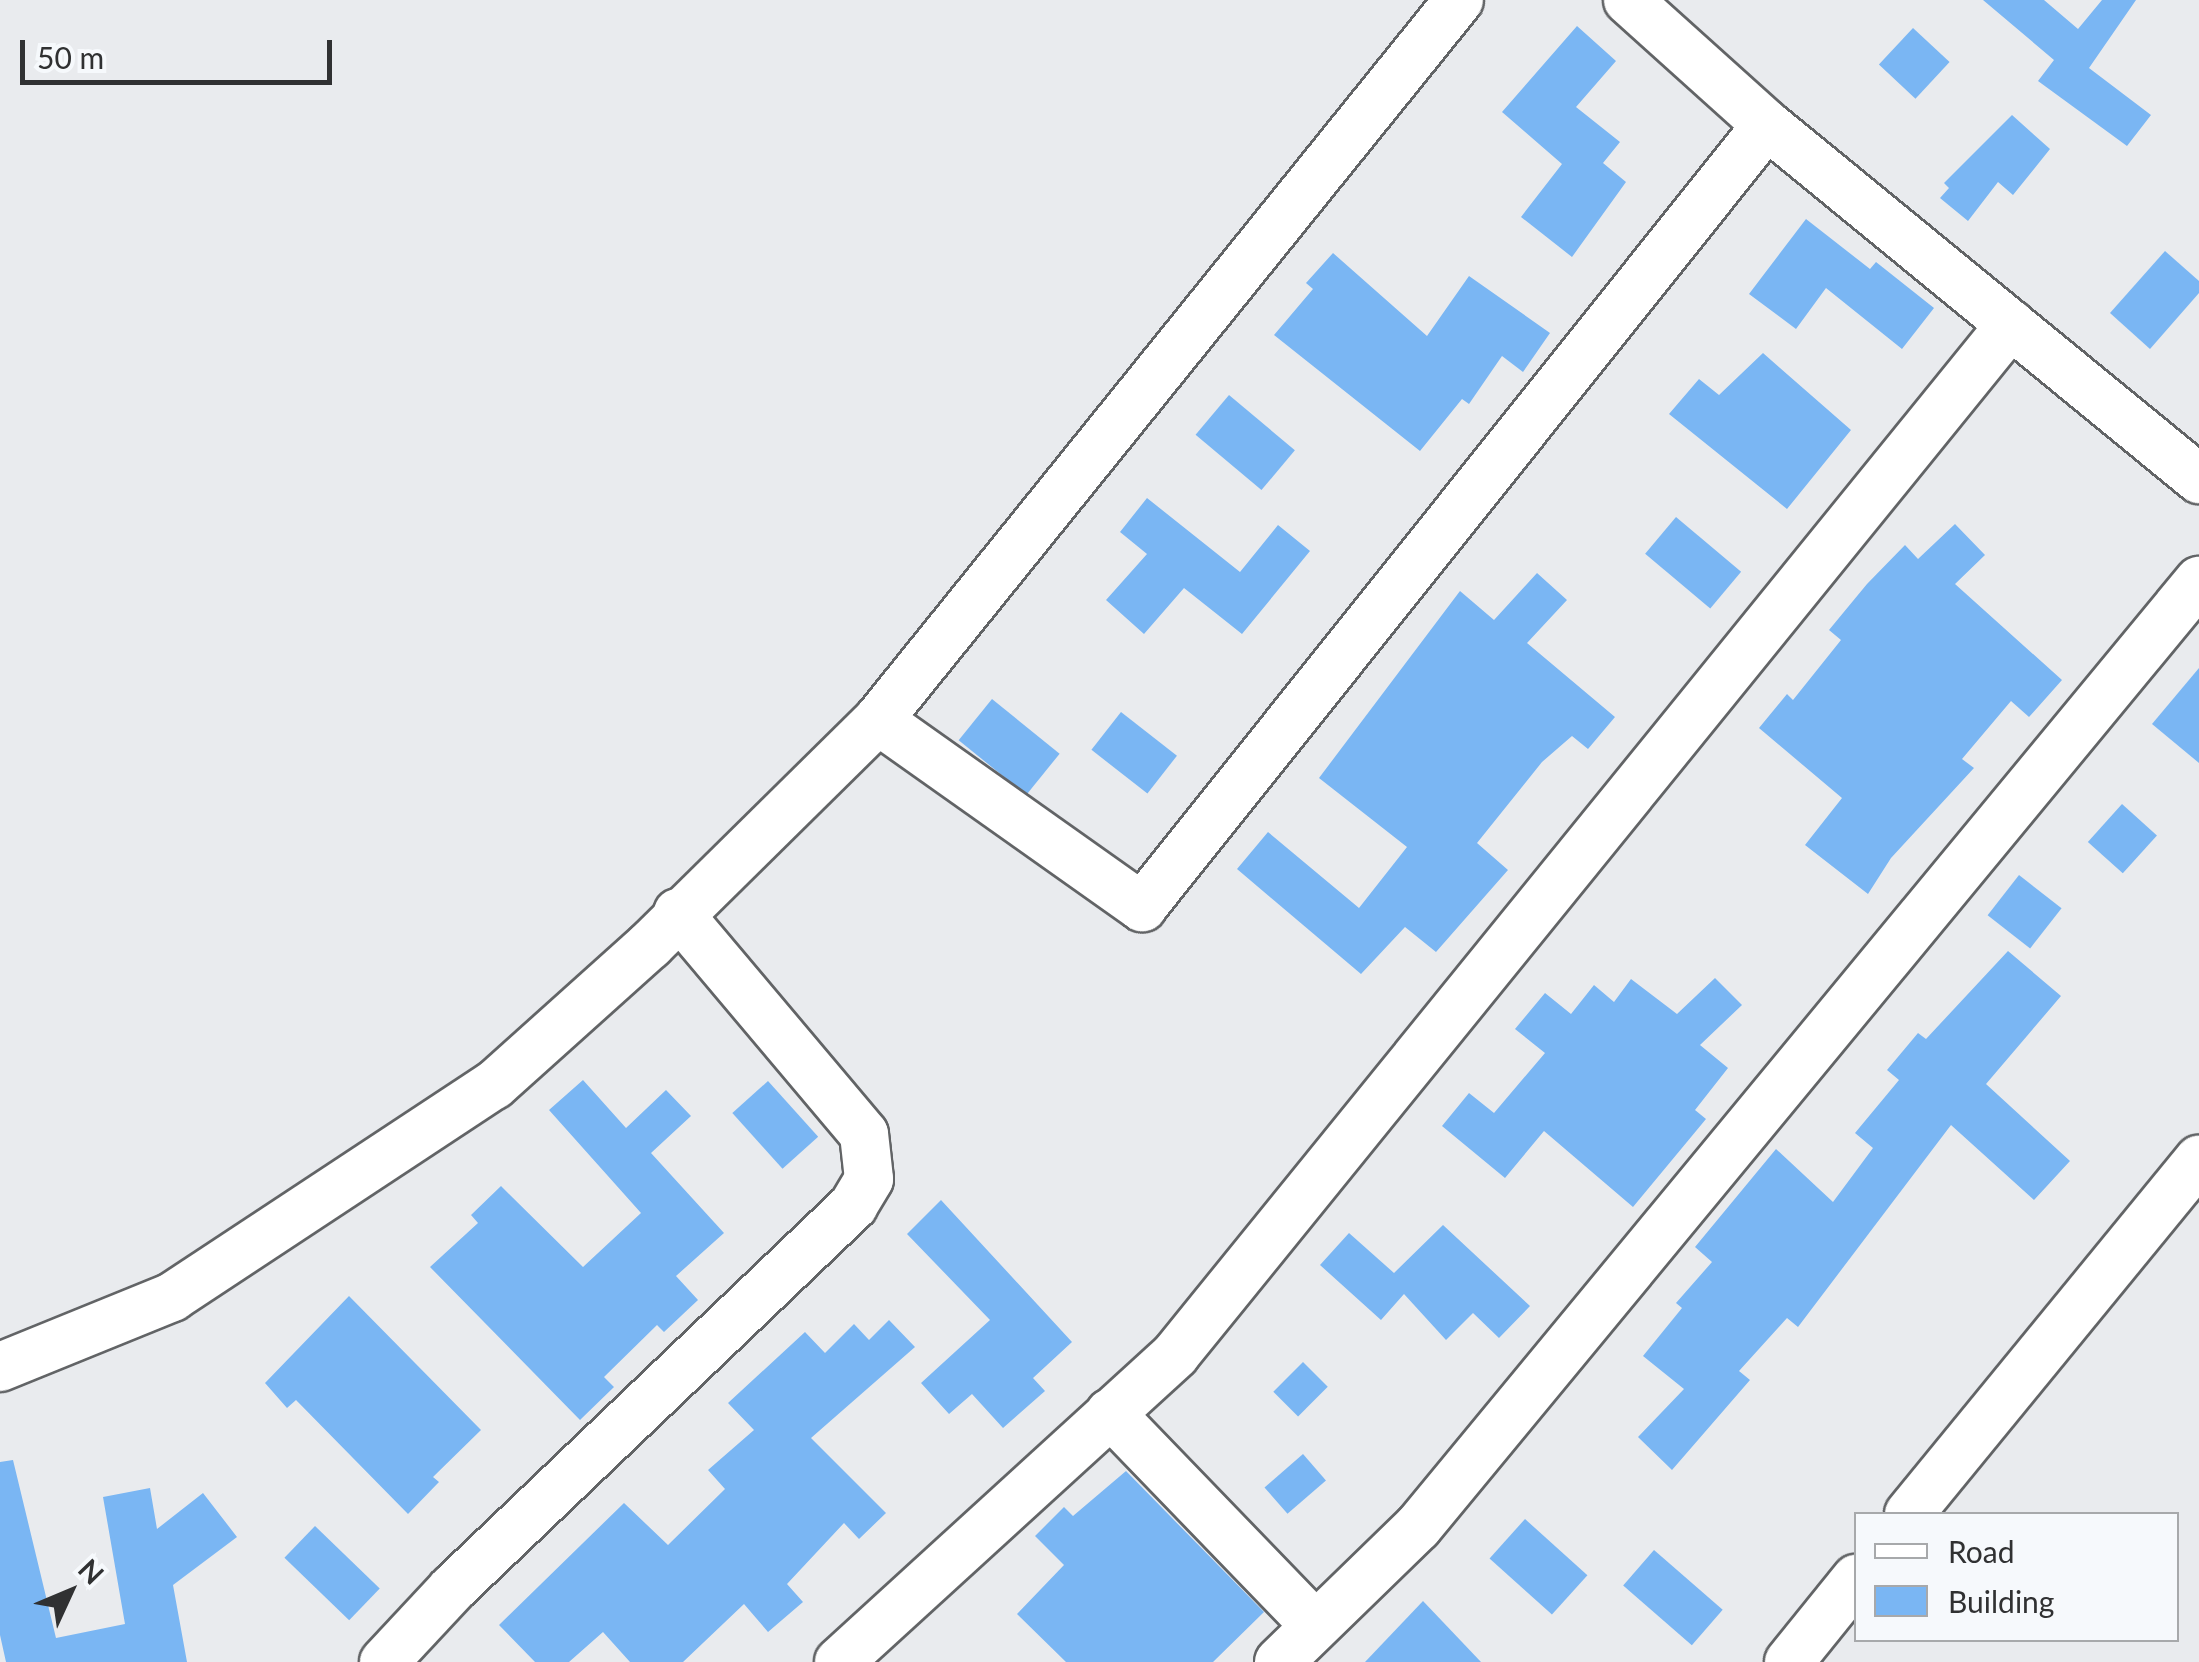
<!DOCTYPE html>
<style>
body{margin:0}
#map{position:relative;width:2199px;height:1662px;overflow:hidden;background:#e9ebee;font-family:Lato,sans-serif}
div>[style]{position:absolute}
.building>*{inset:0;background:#7ab6f3;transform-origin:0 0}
.roads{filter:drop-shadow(2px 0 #626466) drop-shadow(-2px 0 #626466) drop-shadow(0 2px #626466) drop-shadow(0 -2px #626466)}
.minor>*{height:48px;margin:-24px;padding:0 24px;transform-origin:24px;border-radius:24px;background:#fff}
span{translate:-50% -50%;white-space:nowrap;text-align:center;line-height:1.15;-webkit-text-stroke:9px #f6f9fc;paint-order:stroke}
.legend{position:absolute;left:1854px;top:1512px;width:325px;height:130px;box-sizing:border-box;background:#f6f9fc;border:2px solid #a7a9ab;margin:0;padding:12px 18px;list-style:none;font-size:30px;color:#303132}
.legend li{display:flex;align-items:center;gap:20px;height:50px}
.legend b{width:50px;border:2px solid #a7a9ab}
.north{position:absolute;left:20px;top:1542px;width:100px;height:100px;-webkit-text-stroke:8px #f6f9fc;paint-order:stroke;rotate:46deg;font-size:28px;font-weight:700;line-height:40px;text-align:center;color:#303132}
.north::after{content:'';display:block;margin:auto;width:35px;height:45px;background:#303132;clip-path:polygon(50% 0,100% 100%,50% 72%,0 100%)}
.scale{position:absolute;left:20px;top:40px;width:312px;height:45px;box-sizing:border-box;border:5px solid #303132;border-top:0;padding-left:12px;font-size:30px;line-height:35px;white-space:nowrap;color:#303132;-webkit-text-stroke:8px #f6f9fc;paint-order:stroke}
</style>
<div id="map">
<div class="building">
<i style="clip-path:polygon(1983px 0,2044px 0,2078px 29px,2102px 0,2136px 0,2089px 68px,2151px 115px,2127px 146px,2038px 81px,2054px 60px)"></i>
<i style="clip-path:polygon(1577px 26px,1616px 61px,1576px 107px,1620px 142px,1603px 163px,1626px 182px,1572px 257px,1521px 217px,1562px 164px,1502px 112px)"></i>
<i style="left:1913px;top:28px;width:50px;height:50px;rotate:43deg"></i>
<i style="clip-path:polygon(2012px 115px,2050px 149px,2013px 195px,1998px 182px,1968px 221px,1940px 198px,1949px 188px,1944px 183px)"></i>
<i style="clip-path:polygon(1806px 219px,1870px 269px,1876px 262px,1934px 308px,1902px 349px,1826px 288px,1796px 329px,1749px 294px)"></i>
<i style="clip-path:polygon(2165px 251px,2199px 281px,2199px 293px,2150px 349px,2110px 313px)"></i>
<i style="clip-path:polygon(1333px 253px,1427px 336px,1469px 276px,1550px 333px,1523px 372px,1502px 356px,1469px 404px,1462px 399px,1420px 451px,1274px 335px,1313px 289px,1306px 283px)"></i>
<i style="clip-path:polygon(1763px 353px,1851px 430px,1787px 509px,1669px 414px,1699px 379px,1719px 395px)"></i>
<i style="left:1229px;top:395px;width:86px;height:52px;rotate:40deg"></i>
<i style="clip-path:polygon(1147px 498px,1240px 572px,1278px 525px,1310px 551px,1242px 634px,1184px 588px,1144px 634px,1106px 600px,1147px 554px,1120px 532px)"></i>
<i style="left:1676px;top:517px;width:85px;height:48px;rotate:40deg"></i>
<i style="clip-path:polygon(1955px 524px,1985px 555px,1955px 584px,2062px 680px,2029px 717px,2011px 701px,1962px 759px,1974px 768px,1891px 858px,1868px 894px,1805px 845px,1842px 798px,1759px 728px,1787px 694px,1793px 700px,1841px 640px,1829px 630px,1867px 584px,1905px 545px,1918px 559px)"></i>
<i style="clip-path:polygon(1537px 573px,1567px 600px,1527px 643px,1615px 717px,1588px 749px,1572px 736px,1542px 762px,1477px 843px,1508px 870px,1436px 952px,1405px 927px,1361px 974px,1237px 869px,1268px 832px,1359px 908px,1407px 847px,1319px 778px,1460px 591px,1494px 620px)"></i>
<i style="clip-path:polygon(2199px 668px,2199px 763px,2152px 724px)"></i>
<i style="left:992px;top:699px;width:87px;height:53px;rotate:39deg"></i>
<i style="left:1121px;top:712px;width:71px;height:48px;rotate:38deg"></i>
<i style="left:2122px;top:804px;width:47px;height:51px;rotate:42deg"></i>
<i style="left:2019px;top:875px;width:54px;height:51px;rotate:38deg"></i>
<i style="clip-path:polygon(2008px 951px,2061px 996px,1986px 1084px,2070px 1161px,2034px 1200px,1951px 1125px,1798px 1327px,1787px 1318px,1739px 1371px,1750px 1380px,1672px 1470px,1638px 1437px,1684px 1389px,1643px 1356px,1682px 1308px,1676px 1303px,1712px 1262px,1695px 1247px,1776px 1149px,1833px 1202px,1873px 1148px,1855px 1133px,1899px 1080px,1887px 1070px,1918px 1033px,1926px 1039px)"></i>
<i style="clip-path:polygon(1715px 978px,1742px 1005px,1700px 1045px,1728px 1068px,1695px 1110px,1706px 1119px,1633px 1207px,1544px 1131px,1505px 1178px,1442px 1126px,1469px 1093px,1494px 1113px,1545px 1053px,1515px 1029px,1545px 993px,1571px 1014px,1594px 985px,1614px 1002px,1631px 979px,1677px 1014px)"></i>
<i style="clip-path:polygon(583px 1080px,626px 1128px,666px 1090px,691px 1116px,651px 1153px,724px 1233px,676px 1276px,698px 1300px,664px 1332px,657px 1325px,604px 1377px,614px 1387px,580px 1420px,430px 1267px,478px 1223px,471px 1215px,501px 1186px,583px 1267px,641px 1213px,549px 1110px)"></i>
<i style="left:768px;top:1081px;width:75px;height:48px;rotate:48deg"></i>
<i style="clip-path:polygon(941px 1200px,1072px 1342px,1033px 1378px,1045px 1391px,1003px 1428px,972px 1394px,949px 1414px,921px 1383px,990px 1320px,907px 1234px)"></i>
<i style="clip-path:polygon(1443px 1225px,1530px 1306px,1499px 1338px,1473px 1313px,1446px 1340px,1404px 1294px,1381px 1320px,1320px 1265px,1349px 1233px,1394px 1273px)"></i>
<i style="clip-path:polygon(349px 1296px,481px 1430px,433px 1477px,439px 1482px,408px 1514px,296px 1400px,287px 1408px,265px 1383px)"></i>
<i style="clip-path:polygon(889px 1320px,915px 1347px,811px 1438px,886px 1513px,859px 1539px,844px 1523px,787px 1584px,803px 1602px,768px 1632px,744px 1604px,683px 1662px,630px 1662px,603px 1632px,569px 1662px,535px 1662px,499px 1625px,624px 1503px,668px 1545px,725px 1489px,708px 1470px,754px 1430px,728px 1403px,805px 1332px,825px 1353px,854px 1324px,869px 1340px)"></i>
<i style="left:1303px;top:1362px;width:35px;height:42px;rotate:45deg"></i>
<i style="left:1303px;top:1454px;width:35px;height:51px;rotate:49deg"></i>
<i style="clip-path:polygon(13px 1460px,56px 1638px,125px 1624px,103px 1497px,150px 1488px,157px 1529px,203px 1493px,237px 1537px,173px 1585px,187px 1662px,6px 1662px,0 1635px,0 1462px)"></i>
<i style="clip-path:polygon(1126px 1471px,1264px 1612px,1213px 1662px,1066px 1662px,1017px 1614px,1064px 1565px,1035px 1536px,1064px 1507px,1073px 1516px)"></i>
<i style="left:1525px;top:1519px;width:84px;height:53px;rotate:42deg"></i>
<i style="left:315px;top:1526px;width:90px;height:44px;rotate:44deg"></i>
<i style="left:1654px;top:1550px;width:91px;height:47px;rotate:41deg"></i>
<i style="clip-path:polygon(1423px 1601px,1481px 1662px,1365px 1662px)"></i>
</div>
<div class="roads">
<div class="minor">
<i style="left:1628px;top:0;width:187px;rotate:42deg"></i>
<i style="left:1767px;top:125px;width:559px;rotate:39.33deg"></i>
<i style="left:878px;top:720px;width:324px;rotate:35.3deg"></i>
<i style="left:1142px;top:907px;width:1001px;rotate:-51.37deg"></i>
<i style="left:0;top:1367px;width:186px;rotate:-22.1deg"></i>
<i style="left:172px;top:1297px;width:386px;rotate:-33.4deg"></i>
<i style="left:494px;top:1085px;width:210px;rotate:-41.9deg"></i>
<i style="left:650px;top:945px;width:320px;rotate:-44.6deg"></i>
<i style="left:878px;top:720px;width:925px;rotate:-51.1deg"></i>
<i style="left:1110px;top:1413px;width:295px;rotate:46deg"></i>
<i style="left:1909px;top:1514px;width:458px;rotate:-50.7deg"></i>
<i style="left:384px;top:1662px;width:100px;rotate:-47deg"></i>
<i style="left:452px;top:1589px;width:555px;rotate:-43.68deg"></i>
<i style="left:853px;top:1206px;width:31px;rotate:-59deg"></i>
<i style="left:869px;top:1179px;width:45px;rotate:-96.3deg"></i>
<i style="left:864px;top:1134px;width:289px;rotate:-130.1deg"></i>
<i style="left:839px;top:1662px;width:455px;rotate:-42.4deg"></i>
<i style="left:1175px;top:1355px;width:1327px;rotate:-50.96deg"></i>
<i style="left:1279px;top:1662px;width:194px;rotate:-44.2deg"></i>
<i style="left:1418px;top:1527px;width:1227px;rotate:-50.46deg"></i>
<i style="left:1789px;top:1662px;width:107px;rotate:-51.1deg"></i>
</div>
</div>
<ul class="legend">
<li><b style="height:12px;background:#fff"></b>Road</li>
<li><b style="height:28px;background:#7ab6f3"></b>Building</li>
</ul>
<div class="north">N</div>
<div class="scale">50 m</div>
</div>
